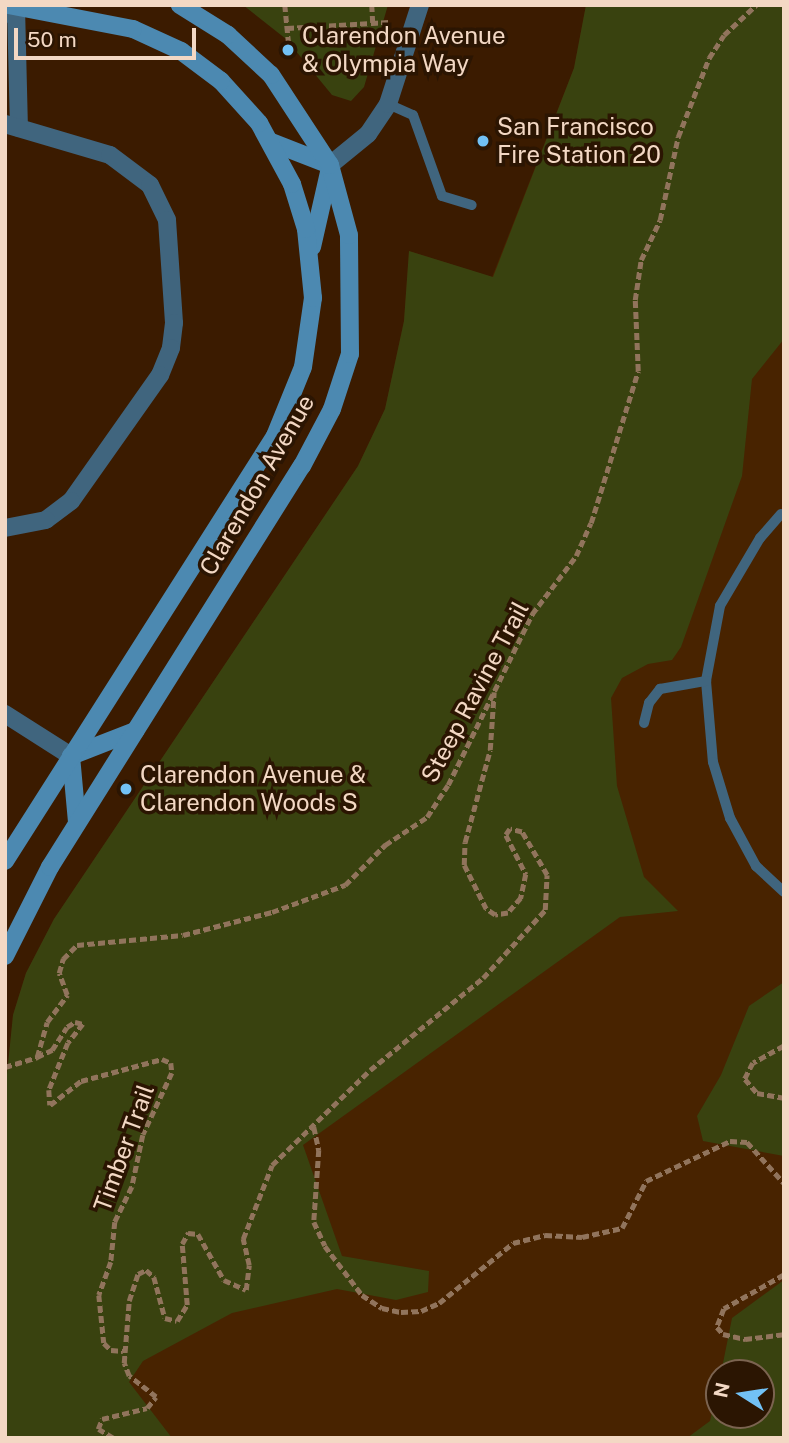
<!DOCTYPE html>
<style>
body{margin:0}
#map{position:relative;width:789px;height:1443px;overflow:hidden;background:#3b1b00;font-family:"Public Sans",sans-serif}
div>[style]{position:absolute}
.built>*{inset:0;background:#482300}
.green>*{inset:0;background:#39420f}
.path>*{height:4.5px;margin-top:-2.25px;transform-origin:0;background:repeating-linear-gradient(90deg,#91745c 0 7px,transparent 0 10.5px)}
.lane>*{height:10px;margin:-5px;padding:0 5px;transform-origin:5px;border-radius:5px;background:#40657e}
.street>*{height:18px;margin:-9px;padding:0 9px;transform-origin:9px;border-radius:9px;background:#40657e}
.secondary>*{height:18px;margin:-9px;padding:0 9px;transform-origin:9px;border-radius:9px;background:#4c89b1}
.dots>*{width:19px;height:19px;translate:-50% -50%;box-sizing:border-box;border:4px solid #2b1502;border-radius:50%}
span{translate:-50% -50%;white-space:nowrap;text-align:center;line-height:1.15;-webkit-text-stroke:7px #2b1502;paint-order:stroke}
.poi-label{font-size:24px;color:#f3d8c4}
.left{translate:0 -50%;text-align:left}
.street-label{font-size:24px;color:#f3d8c4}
.frame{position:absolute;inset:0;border:7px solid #f3d8c4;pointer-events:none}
.north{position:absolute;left:705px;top:1359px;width:70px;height:70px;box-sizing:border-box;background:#2b1502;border:2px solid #7b6350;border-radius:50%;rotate:282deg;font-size:19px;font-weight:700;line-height:28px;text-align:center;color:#f3d8c4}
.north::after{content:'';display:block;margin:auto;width:24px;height:32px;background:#72c1f5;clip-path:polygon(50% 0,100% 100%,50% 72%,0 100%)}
.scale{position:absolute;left:14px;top:28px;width:182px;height:32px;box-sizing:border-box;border:4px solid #f3d8c4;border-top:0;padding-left:9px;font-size:21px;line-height:24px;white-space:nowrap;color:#f3d8c4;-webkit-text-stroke:5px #2b1502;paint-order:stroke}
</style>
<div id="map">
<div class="built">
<i style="clip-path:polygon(evenodd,586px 5px,784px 5px,784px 1438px,5px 1438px,5px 1094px,13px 1015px,26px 973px,54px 919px,358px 466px,385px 409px,404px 321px,409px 251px,492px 277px,574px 68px,586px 5px,719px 1373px,761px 1373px,761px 1415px,719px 1415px,719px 1373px)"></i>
</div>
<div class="green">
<i style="clip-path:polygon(243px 5px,388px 5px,364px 87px,351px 101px,332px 95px,286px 39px)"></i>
<i style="clip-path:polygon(586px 5px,784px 5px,784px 339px,752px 379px,742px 476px,681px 647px,672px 660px,648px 664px,622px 678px,611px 698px,617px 786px,644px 877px,678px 911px,620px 917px,303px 1145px,342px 1256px,429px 1271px,428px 1292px,396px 1300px,337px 1289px,232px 1313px,143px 1361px,129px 1382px,172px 1438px,5px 1438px,5px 1094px,13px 1015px,26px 973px,54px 919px,358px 466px,385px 409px,404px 321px,409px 251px,493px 277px,574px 68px)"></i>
<i style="clip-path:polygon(784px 982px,784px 1156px,703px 1141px,697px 1116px,721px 1075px,749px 1006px)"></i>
<i style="clip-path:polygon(784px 1280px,784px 1438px,687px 1438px,710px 1421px,719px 1381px,719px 1415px,761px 1415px,761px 1373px,721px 1373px,732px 1318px)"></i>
</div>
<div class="path">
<i style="left:285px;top:5px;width:51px;rotate:84.4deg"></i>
<i style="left:372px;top:5px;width:18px;rotate:87deg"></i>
<i style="left:287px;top:28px;width:102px;rotate:-3.4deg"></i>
<i style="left:784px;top:1046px;width:35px;rotate:151deg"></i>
<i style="left:753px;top:1063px;width:18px;rotate:117deg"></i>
<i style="left:745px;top:1079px;width:18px;rotate:49deg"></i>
<i style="left:757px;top:1093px;width:27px;rotate:10deg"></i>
<i style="left:37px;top:1057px;width:17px;rotate:-25deg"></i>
<i style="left:52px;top:1050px;width:27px;rotate:-57deg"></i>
<i style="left:67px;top:1027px;width:9px;rotate:-32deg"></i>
<i style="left:75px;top:1022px;width:8px;rotate:14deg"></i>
<i style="left:83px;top:1024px;width:24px;rotate:128deg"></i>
<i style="left:68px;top:1043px;width:51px;rotate:112deg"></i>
<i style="left:49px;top:1090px;width:15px;rotate:86deg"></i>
<i style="left:50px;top:1105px;width:39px;rotate:-38deg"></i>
<i style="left:81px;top:1081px;width:84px;rotate:-15.2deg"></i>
<i style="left:162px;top:1059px;width:10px;rotate:24deg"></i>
<i style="left:171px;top:1063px;width:10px;rotate:84deg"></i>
<i style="left:172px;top:1073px;width:68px;rotate:115.1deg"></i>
<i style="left:143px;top:1135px;width:53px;rotate:101.9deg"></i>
<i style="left:132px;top:1187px;width:39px;rotate:116deg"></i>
<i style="left:115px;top:1222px;width:40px;rotate:95.7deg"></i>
<i style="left:111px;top:1262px;width:35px;rotate:110deg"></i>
<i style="left:99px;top:1295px;width:48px;rotate:84.1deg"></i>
<i style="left:104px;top:1343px;width:10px;rotate:45deg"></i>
<i style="left:111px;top:1350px;width:12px;rotate:5deg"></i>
<i style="left:5px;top:1067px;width:34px;rotate:-17deg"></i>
<i style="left:37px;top:1057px;width:36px;rotate:-74deg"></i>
<i style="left:47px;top:1022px;width:34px;rotate:-53deg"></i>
<i style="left:67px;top:995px;width:23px;rotate:-110deg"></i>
<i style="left:59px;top:973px;width:15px;rotate:-74deg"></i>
<i style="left:63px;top:959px;width:20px;rotate:-45deg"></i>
<i style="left:77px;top:945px;width:106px;rotate:-5.4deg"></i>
<i style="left:183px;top:935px;width:92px;rotate:-14.5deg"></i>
<i style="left:272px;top:912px;width:78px;rotate:-20.3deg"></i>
<i style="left:345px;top:885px;width:57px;rotate:-45deg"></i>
<i style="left:385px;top:845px;width:50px;rotate:-33.7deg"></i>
<i style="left:427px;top:817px;width:38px;rotate:-57deg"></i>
<i style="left:448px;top:785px;width:191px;rotate:-63.8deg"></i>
<i style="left:532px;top:614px;width:73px;rotate:-52.8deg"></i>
<i style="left:576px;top:556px;width:36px;rotate:-66deg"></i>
<i style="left:591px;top:523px;width:159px;rotate:-72.8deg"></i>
<i style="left:638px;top:371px;width:71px;rotate:-92.4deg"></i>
<i style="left:635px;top:300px;width:40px;rotate:-81.5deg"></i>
<i style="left:641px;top:260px;width:44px;rotate:-64.6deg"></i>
<i style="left:660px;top:220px;width:85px;rotate:-77.8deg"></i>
<i style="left:678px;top:137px;width:85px;rotate:-68.6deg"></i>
<i style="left:709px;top:58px;width:27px;rotate:-57deg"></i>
<i style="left:724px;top:35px;width:44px;rotate:-43.2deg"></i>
<i style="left:314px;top:1127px;width:24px;rotate:78deg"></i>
<i style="left:319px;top:1150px;width:72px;rotate:94deg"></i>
<i style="left:314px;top:1222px;width:26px;rotate:65deg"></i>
<i style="left:325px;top:1246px;width:61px;rotate:52.9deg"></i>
<i style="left:362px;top:1295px;width:24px;rotate:33deg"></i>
<i style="left:382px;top:1308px;width:19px;rotate:12deg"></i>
<i style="left:401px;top:1312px;width:20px;rotate:-3deg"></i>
<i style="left:421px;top:1311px;width:20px;rotate:-24deg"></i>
<i style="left:439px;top:1303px;width:95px;rotate:-39deg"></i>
<i style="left:513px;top:1243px;width:33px;rotate:-14deg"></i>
<i style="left:545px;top:1235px;width:37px;rotate:3deg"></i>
<i style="left:582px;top:1237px;width:41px;rotate:-12.7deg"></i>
<i style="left:622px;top:1228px;width:53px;rotate:-62.9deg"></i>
<i style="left:646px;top:1181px;width:93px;rotate:-25.5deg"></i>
<i style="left:730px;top:1141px;width:17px;rotate:3deg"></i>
<i style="left:747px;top:1142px;width:55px;rotate:47.9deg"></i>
<i style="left:784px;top:1275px;width:69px;rotate:150.5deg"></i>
<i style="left:724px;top:1309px;width:19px;rotate:111deg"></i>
<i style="left:717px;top:1327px;width:9px;rotate:49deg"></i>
<i style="left:723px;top:1334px;width:23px;rotate:13deg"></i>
<i style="left:745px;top:1339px;width:39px;rotate:-7deg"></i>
<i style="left:113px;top:1438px;width:17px;rotate:-149deg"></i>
<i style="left:98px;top:1429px;width:11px;rotate:-68deg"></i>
<i style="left:102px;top:1419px;width:46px;rotate:-13.7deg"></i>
<i style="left:147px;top:1408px;width:14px;rotate:-51deg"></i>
<i style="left:156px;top:1397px;width:34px;rotate:-142deg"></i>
<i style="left:129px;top:1376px;width:14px;rotate:-111deg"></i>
<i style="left:124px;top:1363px;width:62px;rotate:-85.4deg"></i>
<i style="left:129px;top:1301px;width:28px;rotate:-72deg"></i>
<i style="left:138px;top:1274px;width:9px;rotate:-27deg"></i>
<i style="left:146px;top:1270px;width:11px;rotate:41deg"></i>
<i style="left:154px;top:1277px;width:42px;rotate:75deg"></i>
<i style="left:165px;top:1318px;width:12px;rotate:14deg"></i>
<i style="left:177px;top:1321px;width:19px;rotate:-58deg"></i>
<i style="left:187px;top:1305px;width:61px;rotate:-94.7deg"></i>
<i style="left:182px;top:1244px;width:13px;rotate:-61deg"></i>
<i style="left:188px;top:1233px;width:10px;rotate:6deg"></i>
<i style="left:198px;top:1234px;width:53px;rotate:60.5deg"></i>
<i style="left:224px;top:1280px;width:24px;rotate:24deg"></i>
<i style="left:246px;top:1290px;width:25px;rotate:-83deg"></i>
<i style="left:249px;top:1265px;width:27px;rotate:-103deg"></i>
<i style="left:243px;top:1239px;width:79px;rotate:-68.6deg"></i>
<i style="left:272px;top:1165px;width:136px;rotate:-44.1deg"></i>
<i style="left:370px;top:1070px;width:146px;rotate:-39.2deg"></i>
<i style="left:483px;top:978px;width:92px;rotate:-47.6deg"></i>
<i style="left:545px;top:910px;width:35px;rotate:-87deg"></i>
<i style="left:547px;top:875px;width:50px;rotate:-120.2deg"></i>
<i style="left:522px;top:832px;width:12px;rotate:-166deg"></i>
<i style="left:510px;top:829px;width:7px;rotate:124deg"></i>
<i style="left:506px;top:835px;width:44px;rotate:62.9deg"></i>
<i style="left:526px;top:874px;width:25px;rotate:102deg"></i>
<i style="left:521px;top:898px;width:20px;rotate:131deg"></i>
<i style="left:508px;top:913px;width:13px;rotate:171deg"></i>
<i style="left:495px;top:915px;width:11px;rotate:-146deg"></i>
<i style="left:486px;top:909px;width:49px;rotate:-116.6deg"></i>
<i style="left:464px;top:865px;width:23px;rotate:-88deg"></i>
<i style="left:465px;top:842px;width:95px;rotate:-74.8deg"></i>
<i style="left:490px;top:750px;width:58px;rotate:-86.1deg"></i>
</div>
<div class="lane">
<i style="left:388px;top:104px;width:27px;rotate:24deg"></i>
<i style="left:413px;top:115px;width:86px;rotate:70.3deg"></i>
<i style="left:442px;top:196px;width:31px;rotate:17deg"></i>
<i style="left:781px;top:514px;width:32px;rotate:131deg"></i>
<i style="left:760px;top:538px;width:79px;rotate:120.5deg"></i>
<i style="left:720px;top:606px;width:76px;rotate:100.6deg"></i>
<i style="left:706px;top:681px;width:81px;rotate:85.1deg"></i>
<i style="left:713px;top:762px;width:59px;rotate:73.1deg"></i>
<i style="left:730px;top:818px;width:55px;rotate:61.6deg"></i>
<i style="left:756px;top:866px;width:38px;rotate:43deg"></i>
<i style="left:644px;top:723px;width:21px;rotate:-76deg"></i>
<i style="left:649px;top:703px;width:18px;rotate:-52deg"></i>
<i style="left:660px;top:689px;width:47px;rotate:-9.9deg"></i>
</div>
<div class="street">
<i style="left:5px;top:14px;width:13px;rotate:-32deg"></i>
<i style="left:16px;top:7px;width:121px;rotate:88.6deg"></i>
<i style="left:5px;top:124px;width:109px;rotate:16.4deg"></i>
<i style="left:110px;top:155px;width:50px;rotate:36.9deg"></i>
<i style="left:150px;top:185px;width:39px;rotate:64deg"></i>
<i style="left:167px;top:220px;width:103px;rotate:86.1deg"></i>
<i style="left:174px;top:323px;width:25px;rotate:97deg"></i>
<i style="left:171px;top:348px;width:29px;rotate:112deg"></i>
<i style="left:160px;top:375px;width:154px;rotate:125.2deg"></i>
<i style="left:71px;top:501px;width:31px;rotate:143deg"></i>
<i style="left:46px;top:520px;width:42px;rotate:169deg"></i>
<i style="left:330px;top:165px;width:49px;rotate:-39.2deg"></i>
<i style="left:368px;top:134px;width:36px;rotate:-56deg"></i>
<i style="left:388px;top:104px;width:104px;rotate:-72.1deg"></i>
<i style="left:5px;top:714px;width:78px;rotate:32.5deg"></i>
</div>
<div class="secondary">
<i style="left:271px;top:142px;width:63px;rotate:21.3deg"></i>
<i style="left:312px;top:247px;width:77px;rotate:-77.2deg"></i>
<i style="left:71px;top:756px;width:69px;rotate:-21.3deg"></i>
<i style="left:71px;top:756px;width:66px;rotate:84.8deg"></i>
<i style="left:5px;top:861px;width:504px;rotate:-57.57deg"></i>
<i style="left:275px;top:436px;width:74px;rotate:-67.9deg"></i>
<i style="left:303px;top:367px;width:70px;rotate:-81.8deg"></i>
<i style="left:313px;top:298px;width:69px;rotate:-95.8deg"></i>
<i style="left:306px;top:229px;width:47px;rotate:-107.3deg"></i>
<i style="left:292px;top:184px;width:69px;rotate:-118.4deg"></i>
<i style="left:259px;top:123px;width:57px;rotate:-132.1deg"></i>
<i style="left:221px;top:81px;width:50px;rotate:-143.1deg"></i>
<i style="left:181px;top:51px;width:53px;rotate:-155.4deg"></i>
<i style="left:133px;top:29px;width:127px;rotate:-169.1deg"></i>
<i style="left:5px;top:956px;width:100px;rotate:-63.2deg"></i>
<i style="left:50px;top:867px;width:474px;rotate:-57.9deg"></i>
<i style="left:302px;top:466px;width:64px;rotate:-62.2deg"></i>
<i style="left:332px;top:409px;width:58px;rotate:-71.9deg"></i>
<i style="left:350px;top:354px;width:119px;rotate:-90.5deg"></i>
<i style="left:349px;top:235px;width:73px;rotate:-105.2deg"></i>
<i style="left:330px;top:165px;width:108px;rotate:-123.2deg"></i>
<i style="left:271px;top:75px;width:59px;rotate:-137.1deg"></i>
<i style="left:228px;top:35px;width:57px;rotate:-148deg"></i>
</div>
<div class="dots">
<i style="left:288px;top:50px;background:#72c1f5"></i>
<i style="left:483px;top:141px;background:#72c1f5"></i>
<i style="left:126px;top:789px;background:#72c1f5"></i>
</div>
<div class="poi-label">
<span class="left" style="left:302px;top:50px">Clarendon Avenue<br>&amp; Olympia Way</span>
<span class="left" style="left:497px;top:141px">San Francisco<br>Fire Station 20</span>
<span class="left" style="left:140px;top:789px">Clarendon Avenue &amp;<br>Clarendon Woods S</span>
</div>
<div class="street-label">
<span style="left:257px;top:485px;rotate:-60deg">Clarendon Avenue</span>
<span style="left:475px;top:692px;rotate:-62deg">Steep Ravine Trail</span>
<span style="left:124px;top:1148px;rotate:-70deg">Timber Trail</span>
</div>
<div class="frame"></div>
<div class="north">N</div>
<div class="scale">50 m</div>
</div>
